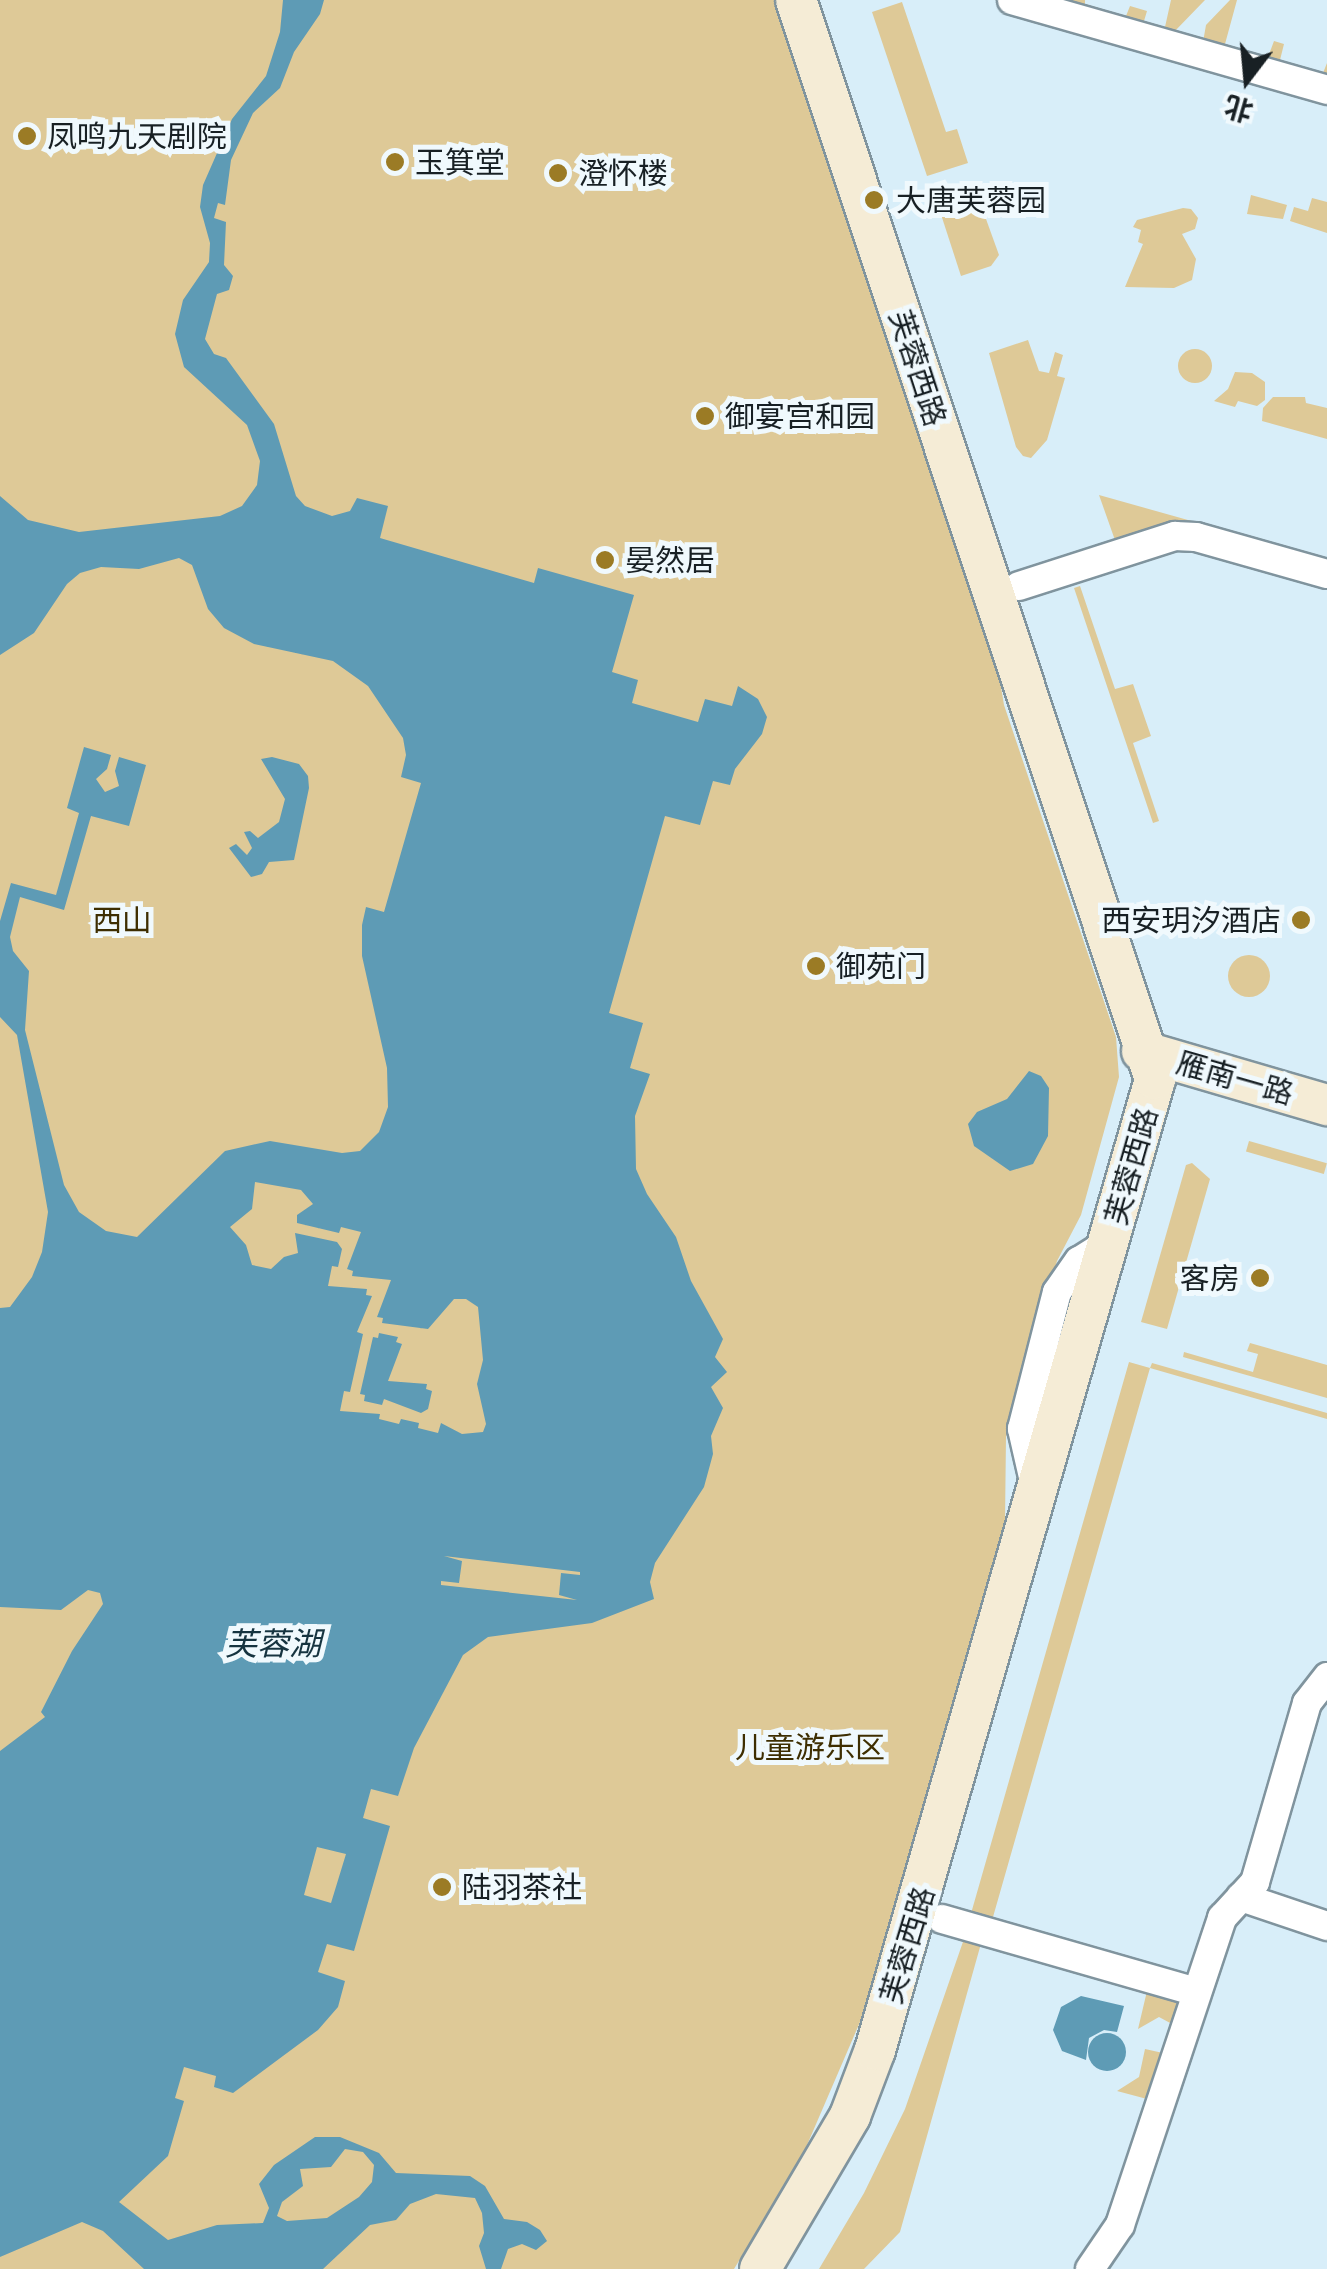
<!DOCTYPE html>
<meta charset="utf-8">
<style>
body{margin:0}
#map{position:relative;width:1327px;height:2269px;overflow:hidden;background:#d8eef9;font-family:"Public Sans","Noto Sans SC",sans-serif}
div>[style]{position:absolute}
.green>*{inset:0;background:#dec997;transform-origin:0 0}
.round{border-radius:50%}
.water>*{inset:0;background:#5e9bb5}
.roads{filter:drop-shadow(2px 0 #80949e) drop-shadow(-2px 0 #80949e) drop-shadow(0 2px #80949e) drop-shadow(0 -2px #80949e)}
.minor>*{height:28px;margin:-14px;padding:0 14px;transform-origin:14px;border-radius:14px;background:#fff}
.secondary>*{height:40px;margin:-20px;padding:0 20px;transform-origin:20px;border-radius:20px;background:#f5ecd6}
.dots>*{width:28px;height:28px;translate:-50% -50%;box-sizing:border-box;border:5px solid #f0f9fd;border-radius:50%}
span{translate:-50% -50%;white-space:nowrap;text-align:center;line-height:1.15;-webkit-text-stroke:10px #f0f9fd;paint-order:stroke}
.poi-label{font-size:30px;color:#182024}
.left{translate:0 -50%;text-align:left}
.right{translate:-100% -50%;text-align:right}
.street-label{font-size:30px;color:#182024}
.park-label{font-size:30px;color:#3e2e01}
.water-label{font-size:32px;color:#163440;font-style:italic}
.north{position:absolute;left:1197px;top:30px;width:100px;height:100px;-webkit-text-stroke:8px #f0f9fd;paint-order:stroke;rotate:196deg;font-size:28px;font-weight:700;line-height:40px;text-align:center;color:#182024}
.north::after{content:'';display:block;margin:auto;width:35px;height:45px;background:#182024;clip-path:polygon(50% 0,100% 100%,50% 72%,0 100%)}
</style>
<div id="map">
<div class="green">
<i style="clip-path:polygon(0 0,782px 0,990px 621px,1004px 705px,1116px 1037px,1119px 1077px,1081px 1215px,1057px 1261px,1006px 1437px,1005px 1522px,860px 2022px,801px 2159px,734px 2269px,0 2269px)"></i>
<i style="clip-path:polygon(1043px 0,1085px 0,1085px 4px,1126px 16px,1130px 6px,1147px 11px,1144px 21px,1165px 27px,1171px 0,1205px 0,1173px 33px)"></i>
<i style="clip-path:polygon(1230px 0,1237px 0,1225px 44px,1268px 57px,1274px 41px,1284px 44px,1280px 60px,1323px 73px,1327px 63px,1327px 81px,1203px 42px,1206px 25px)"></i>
<i style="clip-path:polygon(902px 2px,946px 132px,957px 129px,968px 163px,927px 176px,872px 12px)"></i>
<i style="clip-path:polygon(973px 183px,999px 255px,991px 266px,961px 276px,935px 196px)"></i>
<i style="clip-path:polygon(1251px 195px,1287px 205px,1283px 219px,1247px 214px)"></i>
<i style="clip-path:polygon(1312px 198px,1327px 202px,1327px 233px,1290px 221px,1294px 207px,1308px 211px)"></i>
<i style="clip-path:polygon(1183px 208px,1191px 209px,1198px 218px,1195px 229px,1182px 234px,1196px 259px,1192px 280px,1174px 288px,1125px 287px,1143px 244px,1138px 242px,1141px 230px,1133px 227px,1137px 220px)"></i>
<i style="clip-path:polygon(1028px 340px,1039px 371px,1049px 373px,1055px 352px,1063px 355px,1057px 376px,1065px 378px,1047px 440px,1031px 458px,1023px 456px,1016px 447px,989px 353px)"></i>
<i class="round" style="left:1178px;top:349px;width:34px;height:34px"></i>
<i style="clip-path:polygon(1235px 372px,1252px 373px,1265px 382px,1265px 400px,1257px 406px,1238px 401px,1235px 407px,1214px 401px,1228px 389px)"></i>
<i style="clip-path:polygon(1273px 397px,1305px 397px,1306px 403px,1327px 408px,1327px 439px,1262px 421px,1263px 408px)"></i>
<i style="clip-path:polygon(1099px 495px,1195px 522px,1195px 525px,1116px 543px)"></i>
<i style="clip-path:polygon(1080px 586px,1115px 689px,1133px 684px,1151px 736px,1133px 743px,1159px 821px,1153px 823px,1074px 588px)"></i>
<i class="round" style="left:1228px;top:955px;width:42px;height:42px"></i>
<i style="left:1249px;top:1141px;width:81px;height:11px;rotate:16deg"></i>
<i style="clip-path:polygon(1192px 1163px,1210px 1179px,1167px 1329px,1141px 1322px,1186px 1165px)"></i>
<i style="clip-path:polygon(1250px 1343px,1327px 1365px,1327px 1398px,1183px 1357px,1184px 1352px,1253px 1372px,1258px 1354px,1247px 1351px)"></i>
<i style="clip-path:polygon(1129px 1362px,1150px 1368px,1152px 1363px,1327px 1413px,1327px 1419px,1150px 1368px,991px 1924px,970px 1917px)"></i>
<i style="clip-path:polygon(965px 1936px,982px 1940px,900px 2232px,864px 2269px,819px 2269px,864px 2193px,905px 2109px)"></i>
<i style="clip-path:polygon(1147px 1991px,1178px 2003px,1172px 2024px,1159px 2017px,1138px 2029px)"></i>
<i style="clip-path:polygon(1145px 2049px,1163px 2053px,1147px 2099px,1117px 2091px,1139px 2077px)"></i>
</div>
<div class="water">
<i style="clip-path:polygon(evenodd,283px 0,324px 0,320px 14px,294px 52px,280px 88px,253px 113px,231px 160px,225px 205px,218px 203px,214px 218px,226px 222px,224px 265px,233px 276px,229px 290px,217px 294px,205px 339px,214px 354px,226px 358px,274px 424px,296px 496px,305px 506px,332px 516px,350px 511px,357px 498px,388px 506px,380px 538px,534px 583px,538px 568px,634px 595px,612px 672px,638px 680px,632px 703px,698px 722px,705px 699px,732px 706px,738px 686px,758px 699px,767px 717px,762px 734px,735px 769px,730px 785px,713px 781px,700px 825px,665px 816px,609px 1013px,643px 1023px,630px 1068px,650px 1074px,635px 1116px,636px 1169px,647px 1194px,676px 1237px,691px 1281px,723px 1339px,715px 1357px,727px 1372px,711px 1387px,723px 1408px,711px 1436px,713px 1454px,704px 1487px,655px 1563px,650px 1582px,654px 1599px,592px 1623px,488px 1637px,463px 1655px,414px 1748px,398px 1796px,371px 1789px,363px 1818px,390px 1826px,354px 1951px,327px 1944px,318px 1972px,345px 1981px,338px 2007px,318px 2030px,233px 2093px,214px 2087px,216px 2076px,184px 2067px,175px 2098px,184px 2101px,168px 2156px,119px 2202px,168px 2240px,217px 2225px,263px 2223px,269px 2208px,259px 2184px,274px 2165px,315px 2137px,340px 2137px,379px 2153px,396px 2173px,470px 2176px,485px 2186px,504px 2219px,527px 2222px,540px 2230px,547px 2241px,536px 2250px,522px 2244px,508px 2249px,501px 2269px,486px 2269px,479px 2246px,484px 2233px,482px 2213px,475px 2198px,436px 2194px,410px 2204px,396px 2220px,370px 2225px,323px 2269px,144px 2269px,103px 2231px,82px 2222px,0 2257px,0 1751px,45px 1717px,41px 1712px,72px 1651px,103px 1604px,100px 1593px,88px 1590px,61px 1610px,0 1607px,0 1308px,10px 1307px,32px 1277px,42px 1252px,48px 1212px,17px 1035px,0 1017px,0 921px,11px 883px,56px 895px,79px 813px,67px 808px,84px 747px,111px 755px,107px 769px,96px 779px,105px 792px,119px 786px,115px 771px,119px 757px,146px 765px,129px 826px,91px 816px,64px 910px,20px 897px,10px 937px,13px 951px,29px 971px,25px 1030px,64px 1185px,79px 1212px,106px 1231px,137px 1237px,225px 1151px,270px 1141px,342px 1153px,360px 1151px,379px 1132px,388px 1107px,387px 1068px,362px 956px,362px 925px,366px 907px,384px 912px,421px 783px,401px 777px,406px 755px,403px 738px,368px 686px,333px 661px,254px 644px,224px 628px,208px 609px,192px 565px,179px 558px,139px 569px,101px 567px,80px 573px,67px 584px,34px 633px,0 655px,0 496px,28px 520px,79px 532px,220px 516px,242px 506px,257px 485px,260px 461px,247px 425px,184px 367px,175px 334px,183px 300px,209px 262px,210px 243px,200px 207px,203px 185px,232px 119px,266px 76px,280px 32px,283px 0,255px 1182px,301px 1190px,313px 1204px,297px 1215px,297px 1223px,339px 1233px,341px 1227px,361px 1232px,347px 1269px,353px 1271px,352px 1276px,391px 1280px,377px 1317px,383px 1318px,382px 1323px,428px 1329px,454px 1299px,466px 1299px,478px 1307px,483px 1360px,477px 1384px,486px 1424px,483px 1432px,462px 1434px,441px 1423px,438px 1433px,418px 1428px,419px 1423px,401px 1419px,399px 1424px,379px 1419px,380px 1414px,340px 1411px,344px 1391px,350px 1392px,363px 1334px,357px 1332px,372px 1296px,366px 1295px,367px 1289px,328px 1286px,332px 1266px,338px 1267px,342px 1249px,337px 1242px,295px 1233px,298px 1253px,284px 1257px,271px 1269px,252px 1265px,246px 1245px,230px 1227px,252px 1209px,255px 1182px,283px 0,444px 1556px,580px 1572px,580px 1575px,561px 1573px,559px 1595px,577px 1600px,441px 1585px,441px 1581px,459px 1583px,462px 1561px,444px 1556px,283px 0,317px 1847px,346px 1854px,331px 1903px,304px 1895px,317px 1847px,283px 0,345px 2149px,363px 2152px,374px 2165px,372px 2182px,359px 2197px,327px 2218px,287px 2221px,277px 2216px,282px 2202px,303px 2186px,300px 2169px,331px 2167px,345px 2149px)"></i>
<i style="clip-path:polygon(272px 757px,299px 764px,308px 776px,309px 788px,294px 860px,269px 862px,262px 874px,251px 877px,229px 848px,236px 844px,247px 855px,252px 848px,244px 832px,250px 831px,258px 838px,279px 822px,285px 799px,261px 759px)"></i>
<i style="clip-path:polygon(1029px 1071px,1041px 1076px,1049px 1088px,1048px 1136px,1033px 1164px,1010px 1171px,974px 1146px,968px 1124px,977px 1112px,1007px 1099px)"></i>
<i style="clip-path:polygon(379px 1333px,398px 1337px,396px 1342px,402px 1344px,388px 1381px,427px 1384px,426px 1389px,432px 1391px,428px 1409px,421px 1413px,384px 1399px,382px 1405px,364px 1401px,365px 1395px,360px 1394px,373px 1337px,378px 1338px)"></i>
<i style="clip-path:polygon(1081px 1996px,1124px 2006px,1117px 2032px,1104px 2030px,1089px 2038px,1086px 2060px,1062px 2051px,1053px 2030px,1061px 2007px)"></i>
<i class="round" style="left:1088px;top:2033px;width:38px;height:38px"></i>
</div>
<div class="roads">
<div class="minor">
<i style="left:1012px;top:0;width:328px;rotate:15.9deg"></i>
<i style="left:1019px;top:586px;width:164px;rotate:-17.8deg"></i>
<i style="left:1175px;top:536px;width:21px;rotate:3deg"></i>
<i style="left:1196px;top:537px;width:136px;rotate:15.8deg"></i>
<i style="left:1036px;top:1490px;width:63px;rotate:-102.9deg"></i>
<i style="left:1022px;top:1429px;width:141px;rotate:-75.7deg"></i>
<i style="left:1057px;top:1292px;width:38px;rotate:-55deg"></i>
<i style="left:1079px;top:1261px;width:36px;rotate:-32deg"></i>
<i style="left:1241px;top:1897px;width:91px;rotate:18.6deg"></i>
<i style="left:942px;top:1919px;width:265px;rotate:16deg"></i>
<i style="left:1090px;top:2269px;width:53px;rotate:-55.7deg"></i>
<i style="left:1120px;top:2225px;width:324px;rotate:-71.6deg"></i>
<i style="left:1222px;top:1918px;width:49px;rotate:-47.5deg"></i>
<i style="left:1255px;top:1882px;width:186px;rotate:-73.8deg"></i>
<i style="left:1307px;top:1703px;width:33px;rotate:-52deg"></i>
</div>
<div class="secondary">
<i style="left:1142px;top:1051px;width:193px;rotate:16.3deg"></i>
<i style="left:760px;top:2269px;width:178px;rotate:-59.5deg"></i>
<i style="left:850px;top:2116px;width:71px;rotate:-69.3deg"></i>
<i style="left:875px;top:2050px;width:1011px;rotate:-73.91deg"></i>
<i style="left:1155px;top:1079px;width:1137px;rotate:-108.4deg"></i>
</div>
</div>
<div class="dots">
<i style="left:27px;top:136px;background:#9b7b25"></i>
<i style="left:395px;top:162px;background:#9b7b25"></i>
<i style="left:558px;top:173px;background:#9b7b25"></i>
<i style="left:874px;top:200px;background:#9b7b25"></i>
<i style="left:705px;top:416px;background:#9b7b25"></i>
<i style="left:605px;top:560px;background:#9b7b25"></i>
<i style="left:1301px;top:920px;background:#9b7b25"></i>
<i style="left:816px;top:966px;background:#9b7b25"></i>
<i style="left:1260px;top:1278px;background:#9b7b25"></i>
<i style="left:442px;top:1887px;background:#9b7b25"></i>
</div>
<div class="poi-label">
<span class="left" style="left:47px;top:136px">凤鸣九天剧院</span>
<span class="left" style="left:415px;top:162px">玉箕堂</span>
<span class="left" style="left:578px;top:173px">澄怀楼</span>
<span class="left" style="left:896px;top:200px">大唐芙蓉园</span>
<span class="left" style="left:725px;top:416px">御宴宫和园</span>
<span class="left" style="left:625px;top:560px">晏然居</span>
<span class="right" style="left:1281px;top:920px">西安玥汐酒店</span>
<span class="left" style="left:836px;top:966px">御苑门</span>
<span class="right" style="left:1240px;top:1278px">客房</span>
<span class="left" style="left:462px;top:1887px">陆羽茶社</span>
</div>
<div class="street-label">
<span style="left:918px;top:368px;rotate:72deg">芙蓉西路</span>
<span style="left:1235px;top:1078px;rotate:16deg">雁南一路</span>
<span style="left:1131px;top:1166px;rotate:-74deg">芙蓉西路</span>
<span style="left:907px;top:1945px;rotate:-73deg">芙蓉西路</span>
</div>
<div class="park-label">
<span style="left:122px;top:920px">西山</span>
<span style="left:810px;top:1747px">儿童游乐区</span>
</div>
<div class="water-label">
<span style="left:273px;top:1644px">芙蓉湖</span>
</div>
<div class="north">北</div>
</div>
